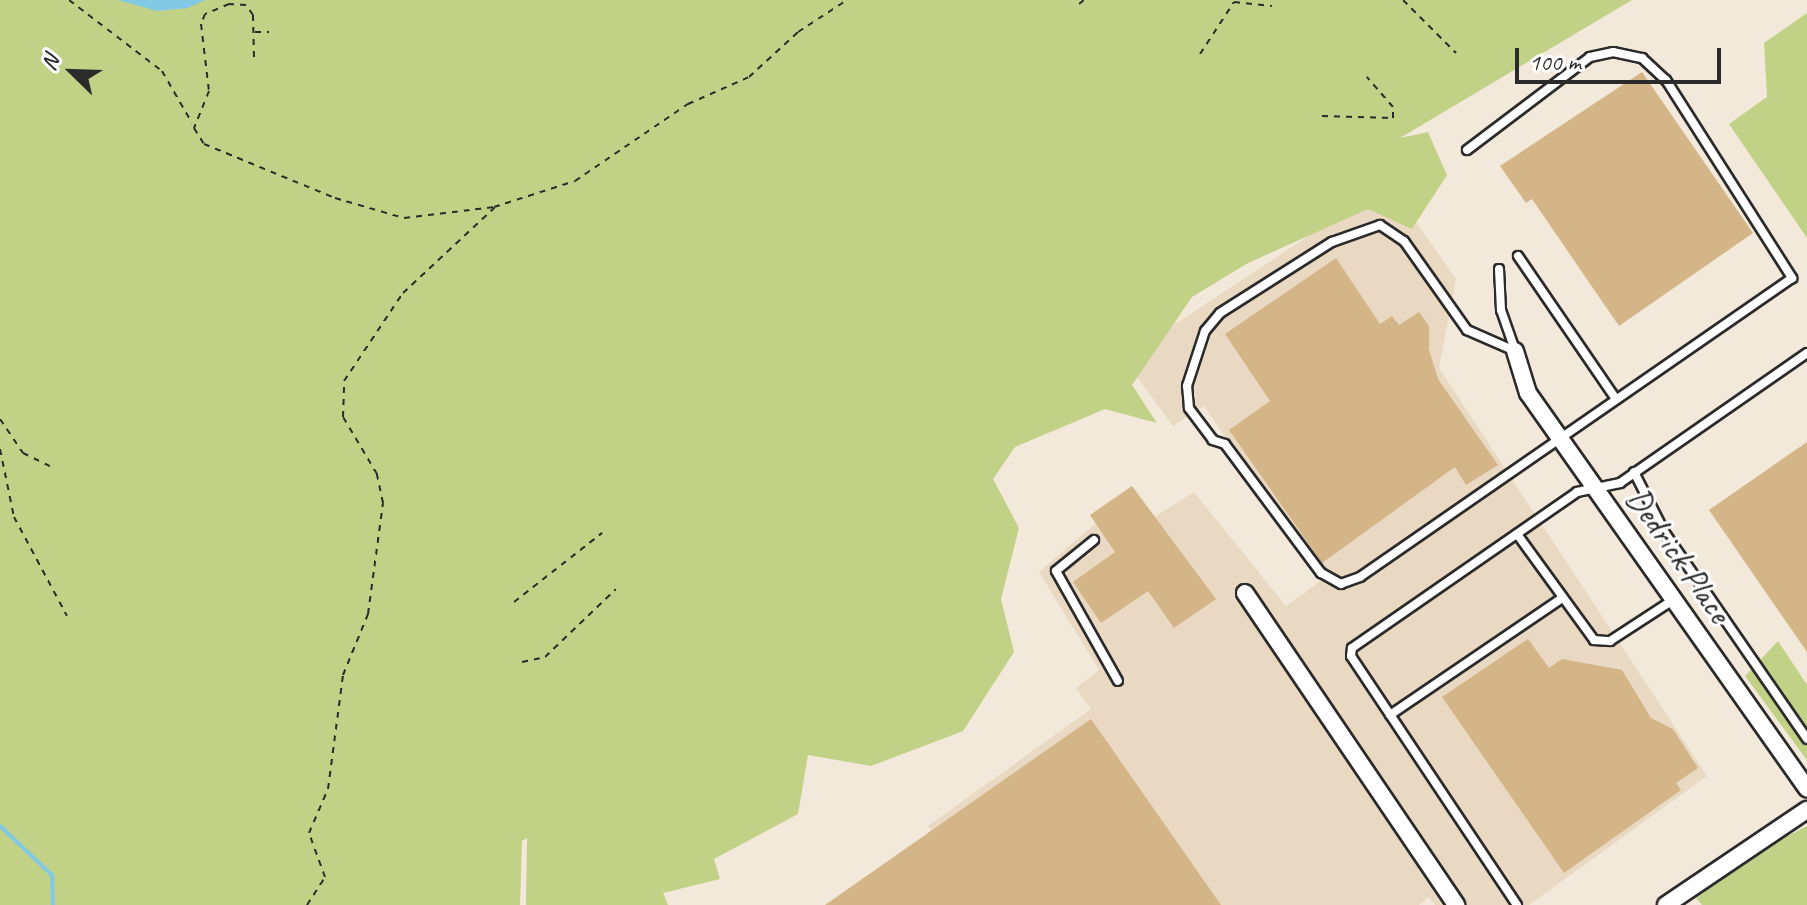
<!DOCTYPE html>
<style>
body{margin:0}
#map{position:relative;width:1807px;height:905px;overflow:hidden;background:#f2e9db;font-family:Caveat,sans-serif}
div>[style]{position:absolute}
.built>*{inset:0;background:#e9d9c2}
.green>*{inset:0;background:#c1d186}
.water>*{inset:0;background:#82cae3}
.stream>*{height:4px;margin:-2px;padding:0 2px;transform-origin:2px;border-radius:2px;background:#82cae3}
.building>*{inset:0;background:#d3b587}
.path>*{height:2px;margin-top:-1px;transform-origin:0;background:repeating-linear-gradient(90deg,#2b2b2b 0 6px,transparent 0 12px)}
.roads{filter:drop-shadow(2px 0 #2b2b2b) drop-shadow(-2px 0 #2b2b2b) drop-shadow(0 2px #2b2b2b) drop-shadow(0 -2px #2b2b2b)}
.lane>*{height:8px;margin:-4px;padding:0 4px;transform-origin:4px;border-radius:4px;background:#fff}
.street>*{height:16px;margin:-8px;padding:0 8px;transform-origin:8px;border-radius:8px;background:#fff}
span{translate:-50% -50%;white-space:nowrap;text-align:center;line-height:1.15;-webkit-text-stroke:6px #fff;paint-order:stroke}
.street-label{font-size:34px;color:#2b2b2b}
.north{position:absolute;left:32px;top:32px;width:80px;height:80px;-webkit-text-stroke:6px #fff;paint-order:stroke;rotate:293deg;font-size:22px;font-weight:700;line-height:32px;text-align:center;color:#2b2b2b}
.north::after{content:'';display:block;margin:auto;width:28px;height:36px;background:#2b2b2b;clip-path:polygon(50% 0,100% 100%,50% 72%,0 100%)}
.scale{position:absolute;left:1515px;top:48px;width:206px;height:36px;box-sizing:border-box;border:4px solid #2b2b2b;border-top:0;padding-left:10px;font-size:24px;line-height:28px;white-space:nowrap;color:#2b2b2b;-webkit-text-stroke:6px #fff;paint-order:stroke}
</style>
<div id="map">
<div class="built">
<i style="clip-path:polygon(1400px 199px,1456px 279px,1439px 368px,1707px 776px,1529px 905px,1435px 905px,1429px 897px,1419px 905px,985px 905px,928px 826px,1091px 709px,1076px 688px,1099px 670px,1039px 572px,1096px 523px,1112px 544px,1194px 492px,1286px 606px,1322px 580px,1204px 406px,1173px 426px,1123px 358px,1359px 203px)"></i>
</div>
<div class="green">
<i style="clip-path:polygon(0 0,1632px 0,1400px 138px,1428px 132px,1447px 175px,1412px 229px,1368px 209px,1248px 263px,1192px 297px,1132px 385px,1157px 423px,1105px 409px,1015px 447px,993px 479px,1019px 528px,1001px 599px,1014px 652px,963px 731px,871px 766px,808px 755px,798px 814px,714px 859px,720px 879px,663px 893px,668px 905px,526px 905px,527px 838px,522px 841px,520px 905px,0 905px)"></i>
<i style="clip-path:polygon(1807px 13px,1807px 238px,1729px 124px,1767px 97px,1764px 43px)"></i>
<i style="clip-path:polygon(1778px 641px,1807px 685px,1807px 760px,1745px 676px)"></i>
<i style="clip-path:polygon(1807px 826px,1807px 905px,1702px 905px,1696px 898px,1769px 846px)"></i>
</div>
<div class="water">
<i style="clip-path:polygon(118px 0,205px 0,188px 8px,157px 11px)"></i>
</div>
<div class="stream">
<i style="left:0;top:826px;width:71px;rotate:43.3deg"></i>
<i style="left:52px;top:875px;width:30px;rotate:88deg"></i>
</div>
<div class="building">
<i style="clip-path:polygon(1642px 72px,1753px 233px,1619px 326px,1532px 199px,1526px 203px,1500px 166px)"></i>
<i style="clip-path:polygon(1336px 258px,1380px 324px,1392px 316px,1399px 325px,1419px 312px,1429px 326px,1429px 350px,1438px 379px,1498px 465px,1466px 485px,1455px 467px,1322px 563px,1229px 430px,1270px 401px,1225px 334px)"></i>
<i style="clip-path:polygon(1807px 442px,1807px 652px,1709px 510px)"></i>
<i style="clip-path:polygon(1132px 486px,1216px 599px,1174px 628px,1148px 591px,1101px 623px,1073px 582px,1115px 552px,1090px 515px)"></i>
<i style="clip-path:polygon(1528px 639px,1549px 668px,1562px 659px,1622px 670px,1651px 718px,1673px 729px,1698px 768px,1676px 783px,1681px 790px,1564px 873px,1442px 697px)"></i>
<i style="clip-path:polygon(1091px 719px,1221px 905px,825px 905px)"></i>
</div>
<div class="path">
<i style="left:69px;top:0;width:117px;rotate:37.4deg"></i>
<i style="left:162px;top:71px;width:60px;rotate:60deg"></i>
<i style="left:1403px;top:0;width:75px;rotate:45deg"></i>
<i style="left:1079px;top:4px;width:6px;rotate:-39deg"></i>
<i style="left:255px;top:32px;width:14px"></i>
<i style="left:1200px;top:54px;width:62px;rotate:-56.8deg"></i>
<i style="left:1234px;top:2px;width:38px;rotate:6deg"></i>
<i style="left:254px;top:57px;width:42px;rotate:-91.4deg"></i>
<i style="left:253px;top:15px;width:12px;rotate:-125deg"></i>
<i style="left:246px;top:5px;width:17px;rotate:-177deg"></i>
<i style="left:229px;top:4px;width:26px;rotate:157deg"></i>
<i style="left:205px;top:14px;width:11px;rotate:112deg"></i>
<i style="left:201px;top:24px;width:67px;rotate:83.2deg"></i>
<i style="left:209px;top:91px;width:40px;rotate:112deg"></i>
<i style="left:194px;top:128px;width:19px;rotate:58deg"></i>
<i style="left:204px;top:144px;width:142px;rotate:22.4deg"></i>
<i style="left:335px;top:198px;width:72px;rotate:16.2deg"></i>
<i style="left:404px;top:218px;width:91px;rotate:-7deg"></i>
<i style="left:494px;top:207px;width:85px;rotate:-17.8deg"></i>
<i style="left:575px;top:181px;width:137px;rotate:-34.3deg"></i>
<i style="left:688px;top:104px;width:67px;rotate:-23.9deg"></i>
<i style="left:749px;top:77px;width:67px;rotate:-42.6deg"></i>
<i style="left:798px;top:32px;width:59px;rotate:-33.1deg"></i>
<i style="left:1322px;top:116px;width:71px;rotate:1.6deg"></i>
<i style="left:1393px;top:118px;width:11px;rotate:-90deg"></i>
<i style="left:1393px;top:107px;width:40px;rotate:-131deg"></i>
<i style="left:0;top:419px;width:41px;rotate:55.9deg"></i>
<i style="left:23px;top:453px;width:30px;rotate:26deg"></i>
<i style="left:0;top:449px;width:69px;rotate:78.4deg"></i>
<i style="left:14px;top:517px;width:112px;rotate:61.8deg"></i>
<i style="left:514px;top:602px;width:112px;rotate:-38.1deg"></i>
<i style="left:522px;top:662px;width:24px;rotate:-12deg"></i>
<i style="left:545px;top:657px;width:98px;rotate:-43.8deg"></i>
<i style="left:307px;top:905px;width:33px;rotate:-57deg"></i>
<i style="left:325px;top:877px;width:47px;rotate:-110deg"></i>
<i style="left:309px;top:833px;width:48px;rotate:-66.6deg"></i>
<i style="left:328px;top:789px;width:115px;rotate:-82.5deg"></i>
<i style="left:343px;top:675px;width:66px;rotate:-67.7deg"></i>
<i style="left:368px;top:614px;width:112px;rotate:-82.3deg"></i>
<i style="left:383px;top:503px;width:30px;rotate:-102deg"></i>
<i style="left:377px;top:474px;width:66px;rotate:-120.8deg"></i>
<i style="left:343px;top:417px;width:36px;rotate:-88deg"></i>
<i style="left:344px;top:381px;width:106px;rotate:-56.2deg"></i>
<i style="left:403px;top:293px;width:125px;rotate:-43deg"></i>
</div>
<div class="roads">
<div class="lane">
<i style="left:1467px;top:150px;width:154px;rotate:-37.1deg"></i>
<i style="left:1590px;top:57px;width:24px;rotate:-12deg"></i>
<i style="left:1613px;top:52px;width:30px;rotate:12deg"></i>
<i style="left:1642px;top:58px;width:33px;rotate:43deg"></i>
<i style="left:1666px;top:80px;width:235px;rotate:57.5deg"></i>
<i style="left:1792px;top:278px;width:525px;rotate:145.31deg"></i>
<i style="left:1360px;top:577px;width:20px;rotate:160deg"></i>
<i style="left:1341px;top:584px;width:23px;rotate:-151deg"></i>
<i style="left:1321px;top:573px;width:161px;rotate:-126.7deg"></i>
<i style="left:1225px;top:444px;width:13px;rotate:-162deg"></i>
<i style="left:1213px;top:440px;width:40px;rotate:-127deg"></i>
<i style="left:1189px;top:408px;width:22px;rotate:-95deg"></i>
<i style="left:1187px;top:386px;width:58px;rotate:-71.9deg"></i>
<i style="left:1205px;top:331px;width:23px;rotate:-50deg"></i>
<i style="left:1220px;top:313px;width:133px;rotate:-32.4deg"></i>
<i style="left:1332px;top:242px;width:51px;rotate:-19.5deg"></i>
<i style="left:1380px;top:225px;width:29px;rotate:34deg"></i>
<i style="left:1404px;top:241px;width:109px;rotate:54.7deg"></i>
<i style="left:1467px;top:330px;width:52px;rotate:23.6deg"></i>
<i style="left:1518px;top:256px;width:173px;rotate:55.6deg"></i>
<i style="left:1499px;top:269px;width:41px;rotate:87.2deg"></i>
<i style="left:1501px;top:310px;width:42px;rotate:70.7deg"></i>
<i style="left:1634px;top:472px;width:68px;rotate:63.1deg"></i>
<i style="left:1665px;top:533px;width:250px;rotate:55.4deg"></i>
<i style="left:1517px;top:534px;width:131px;rotate:54deg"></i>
<i style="left:1594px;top:640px;width:16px;rotate:4deg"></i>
<i style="left:1610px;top:641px;width:75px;rotate:-33.1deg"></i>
<i style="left:1094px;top:540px;width:49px;rotate:140.8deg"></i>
<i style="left:1056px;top:571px;width:126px;rotate:60.6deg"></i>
<i style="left:1390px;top:715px;width:208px;rotate:-34.2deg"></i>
<i style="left:1517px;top:905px;width:299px;rotate:-123.7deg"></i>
<i style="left:1351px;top:656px;width:8px;rotate:-83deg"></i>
<i style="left:1352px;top:648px;width:274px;rotate:-34.7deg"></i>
<i style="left:1577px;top:492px;width:44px;rotate:-11.8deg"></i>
<i style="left:1620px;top:483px;width:228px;rotate:-34.8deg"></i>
</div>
<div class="street">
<i style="left:1515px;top:351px;width:44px;rotate:72.8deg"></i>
<i style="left:1528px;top:393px;width:484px;rotate:54.8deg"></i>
<i style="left:1245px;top:593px;width:377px;rotate:55.9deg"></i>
<i style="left:1666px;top:905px;width:170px;rotate:-34deg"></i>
</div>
</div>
<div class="street-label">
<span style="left:1679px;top:555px;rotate:55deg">Dedrick Place</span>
</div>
<div class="north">N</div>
<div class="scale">100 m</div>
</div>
